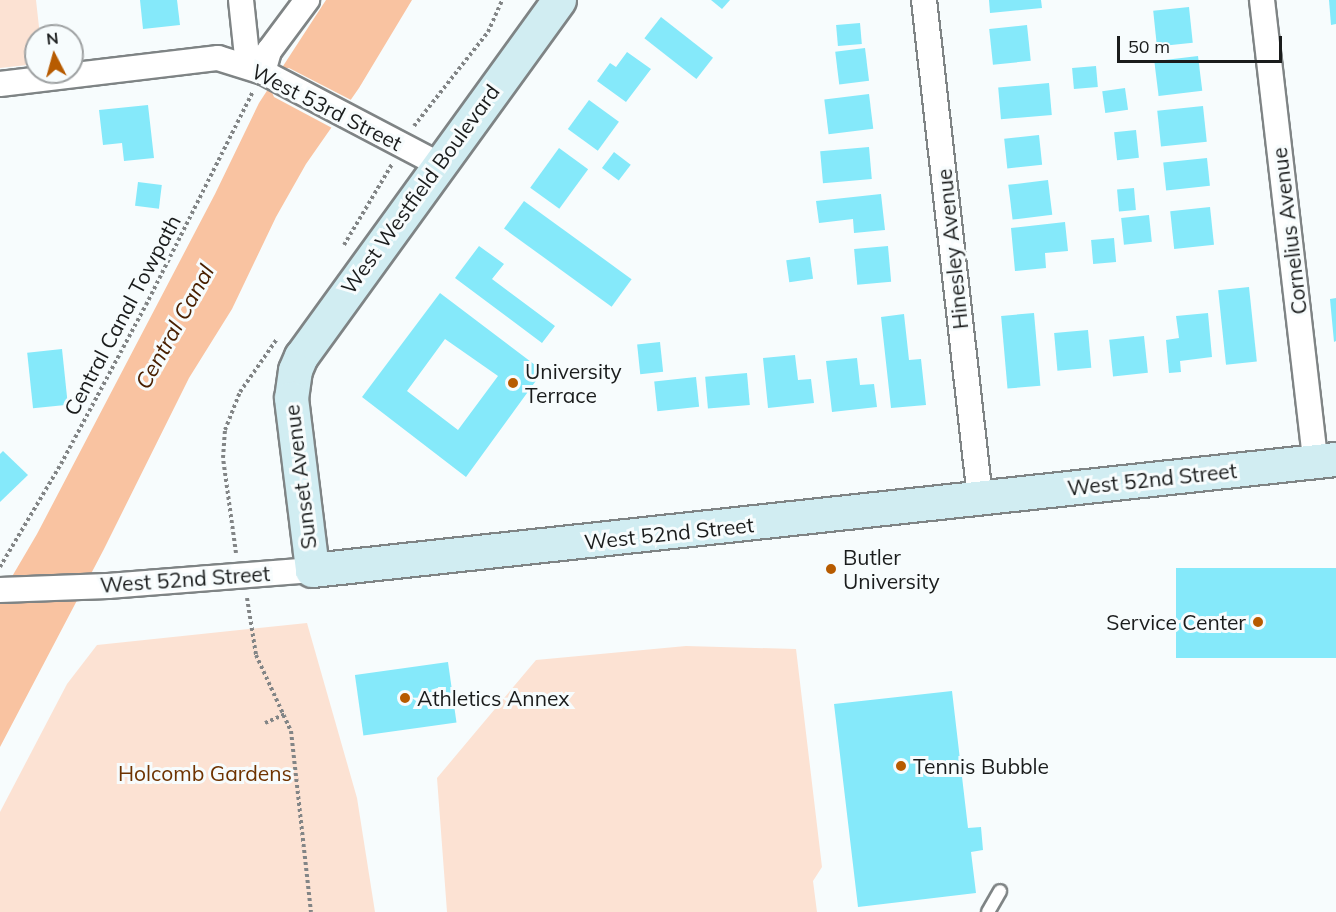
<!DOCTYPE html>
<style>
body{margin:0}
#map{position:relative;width:1336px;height:912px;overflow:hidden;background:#f7fcfd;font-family:Mulish,sans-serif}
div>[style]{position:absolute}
.green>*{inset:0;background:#fce2d3}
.water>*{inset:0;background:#f9c3a1}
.pier>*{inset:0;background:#f7fcfd}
.building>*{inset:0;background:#85e9fa;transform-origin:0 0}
.path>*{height:4px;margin-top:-2px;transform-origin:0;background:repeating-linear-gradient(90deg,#828586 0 3px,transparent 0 6px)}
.roads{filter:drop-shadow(2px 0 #7f8485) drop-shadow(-2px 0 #7f8485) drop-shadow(0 2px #7f8485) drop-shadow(0 -2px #7f8485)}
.lane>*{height:12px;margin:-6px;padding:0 6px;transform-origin:6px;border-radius:6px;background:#fff}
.street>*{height:24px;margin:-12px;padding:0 12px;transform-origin:12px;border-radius:12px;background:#fff}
.secondary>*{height:33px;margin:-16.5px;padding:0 16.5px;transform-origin:16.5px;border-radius:16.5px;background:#d1edf2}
.dots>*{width:16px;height:16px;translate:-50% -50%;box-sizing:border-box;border:3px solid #f7fcfd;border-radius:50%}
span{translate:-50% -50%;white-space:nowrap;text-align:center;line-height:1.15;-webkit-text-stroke:6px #f7fcfd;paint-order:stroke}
.street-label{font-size:21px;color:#1a1c1c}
.poi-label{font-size:21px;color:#1a1c1c}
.left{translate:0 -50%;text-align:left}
.right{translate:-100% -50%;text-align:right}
.park-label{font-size:21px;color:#6e3300}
.water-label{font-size:22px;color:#4a2000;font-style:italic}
.north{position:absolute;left:24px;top:24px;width:60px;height:60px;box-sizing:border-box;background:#f7fcfd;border:2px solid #9fa2a3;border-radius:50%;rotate:354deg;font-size:16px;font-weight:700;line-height:24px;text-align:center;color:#1a1c1c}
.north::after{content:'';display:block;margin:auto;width:21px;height:27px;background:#b75b00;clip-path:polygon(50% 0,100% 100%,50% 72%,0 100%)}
.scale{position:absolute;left:1117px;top:36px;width:165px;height:27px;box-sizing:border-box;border:3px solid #1a1c1c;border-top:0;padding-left:8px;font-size:18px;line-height:21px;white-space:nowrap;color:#1a1c1c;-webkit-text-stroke:4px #f7fcfd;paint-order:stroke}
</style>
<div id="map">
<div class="green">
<i style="clip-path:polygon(0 0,36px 0,40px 36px,36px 36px,36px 64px,0 68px)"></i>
<i style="clip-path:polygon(307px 623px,357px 798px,375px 912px,0 912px,0 812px,67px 684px,97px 645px)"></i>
<i style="clip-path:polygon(686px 646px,796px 649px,822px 867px,813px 881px,817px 912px,447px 912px,437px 778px,536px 660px)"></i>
</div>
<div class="water">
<i style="clip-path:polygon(326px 0,412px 0,359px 88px,306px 164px,276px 217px,232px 309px,189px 378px,104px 549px,0 747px,0 597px,37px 534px,215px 194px,259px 103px)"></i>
</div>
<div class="pier">
<i style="clip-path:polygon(289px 68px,353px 101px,334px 129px,274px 97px,268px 83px,276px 70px)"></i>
</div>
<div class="building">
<i style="clip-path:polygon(140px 0,177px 0,180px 25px,143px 29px)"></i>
<i style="clip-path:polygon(711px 0,730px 0,722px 9px)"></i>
<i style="clip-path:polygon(989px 0,1041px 0,1042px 8px,990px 13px)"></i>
<i style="clip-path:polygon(1329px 0,1336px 0,1336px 24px,1331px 25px)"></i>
<i style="left:1189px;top:7px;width:36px;height:36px;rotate:84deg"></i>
<i style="left:661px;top:17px;width:66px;height:27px;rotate:38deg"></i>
<i style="left:860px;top:23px;width:21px;height:24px;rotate:85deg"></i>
<i style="left:1027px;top:25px;width:36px;height:38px;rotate:84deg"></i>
<i style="left:865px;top:48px;width:33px;height:30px;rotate:83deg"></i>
<i style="clip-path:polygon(627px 52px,651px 69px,626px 102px,597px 81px,610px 63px,616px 67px)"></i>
<i style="left:1198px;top:56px;width:35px;height:44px;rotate:83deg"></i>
<i style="left:1096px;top:66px;width:21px;height:24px;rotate:85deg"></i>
<i style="left:1049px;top:83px;width:32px;height:51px;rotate:85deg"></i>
<i style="left:1125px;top:88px;width:22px;height:23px;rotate:82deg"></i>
<i style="left:869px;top:94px;width:35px;height:45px;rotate:83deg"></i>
<i style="left:589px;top:100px;width:37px;height:36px;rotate:36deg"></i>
<i style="clip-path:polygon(148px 105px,154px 158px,124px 161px,122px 143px,103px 145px,99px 110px)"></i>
<i style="left:1203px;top:106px;width:36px;height:46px;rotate:84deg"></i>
<i style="left:1136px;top:130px;width:28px;height:22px;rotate:84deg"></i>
<i style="left:1039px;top:135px;width:30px;height:35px;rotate:84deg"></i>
<i style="left:869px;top:147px;width:32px;height:49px;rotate:85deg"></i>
<i style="left:559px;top:148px;width:36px;height:49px;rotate:36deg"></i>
<i style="left:614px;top:152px;width:21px;height:20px;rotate:37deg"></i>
<i style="left:1207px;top:158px;width:28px;height:44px;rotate:84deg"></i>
<i style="left:1048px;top:180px;width:35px;height:40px;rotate:83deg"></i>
<i style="left:138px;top:182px;width:24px;height:24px;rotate:7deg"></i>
<i style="left:1134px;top:188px;width:22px;height:17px;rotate:85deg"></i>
<i style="clip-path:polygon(881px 194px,885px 230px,854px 233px,853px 219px,819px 223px,816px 201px)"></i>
<i style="left:524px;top:201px;width:133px;height:34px;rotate:36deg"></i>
<i style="left:1210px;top:207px;width:38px;height:40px;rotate:84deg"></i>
<i style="left:1149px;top:215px;width:27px;height:28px;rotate:84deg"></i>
<i style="clip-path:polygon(1065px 222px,1068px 251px,1045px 253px,1046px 268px,1015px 271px,1011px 228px)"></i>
<i style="left:1114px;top:238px;width:24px;height:23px;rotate:85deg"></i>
<i style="clip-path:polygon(479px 246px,504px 264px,492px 279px,555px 326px,542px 343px,455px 278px)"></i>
<i style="left:888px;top:246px;width:36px;height:34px;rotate:85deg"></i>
<i style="left:810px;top:257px;width:22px;height:24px;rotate:82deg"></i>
<i style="left:1249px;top:287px;width:75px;height:31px;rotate:84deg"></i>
<i style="clip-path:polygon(evenodd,440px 293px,543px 371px,466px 477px,362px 397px,440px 293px,445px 339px,498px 376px,458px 430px,407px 391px,445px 339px)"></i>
<i style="clip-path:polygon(1336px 298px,1336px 341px,1334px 342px,1330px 299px)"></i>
<i style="left:1034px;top:313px;width:73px;height:33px;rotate:85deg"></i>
<i style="clip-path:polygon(1208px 313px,1212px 357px,1180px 361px,1181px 372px,1169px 373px,1166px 340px,1179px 338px,1176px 316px)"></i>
<i style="clip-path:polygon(904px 314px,909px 360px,921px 359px,926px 405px,891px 408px,881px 317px)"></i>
<i style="left:1088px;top:330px;width:38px;height:34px;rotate:85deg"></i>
<i style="left:1144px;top:336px;width:37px;height:35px;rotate:84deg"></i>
<i style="left:660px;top:342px;width:30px;height:23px;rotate:84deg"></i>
<i style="left:62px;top:349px;width:56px;height:35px;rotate:84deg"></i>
<i style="clip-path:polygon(795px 355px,798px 380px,811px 379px,814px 403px,768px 408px,763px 358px)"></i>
<i style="clip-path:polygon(857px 358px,860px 385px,874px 384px,877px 407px,832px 412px,826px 361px)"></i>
<i style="left:747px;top:373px;width:32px;height:42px;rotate:85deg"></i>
<i style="left:696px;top:377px;width:30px;height:42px;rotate:84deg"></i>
<i style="clip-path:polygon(3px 451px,28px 475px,0 502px,0 454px)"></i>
<i style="left:1336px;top:568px;width:90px;height:160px;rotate:90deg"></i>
<i style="left:448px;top:662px;width:61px;height:94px;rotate:82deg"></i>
<i style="clip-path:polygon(952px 691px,968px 828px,981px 827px,983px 850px,971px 852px,976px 893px,858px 907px,834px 704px)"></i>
</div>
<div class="path">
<i style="left:414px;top:126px;width:120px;rotate:-51.8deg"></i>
<i style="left:488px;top:32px;width:35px;rotate:-66deg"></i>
<i style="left:344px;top:245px;width:94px;rotate:-59.3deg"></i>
<i style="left:236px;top:553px;width:96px;rotate:-97.8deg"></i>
<i style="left:223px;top:458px;width:28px;rotate:-86deg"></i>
<i style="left:225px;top:430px;width:41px;rotate:-68.5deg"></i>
<i style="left:240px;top:392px;width:65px;rotate:-55.1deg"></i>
<i style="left:0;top:567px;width:120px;rotate:-59.4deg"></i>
<i style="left:61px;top:464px;width:180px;rotate:-61.9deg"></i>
<i style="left:146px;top:305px;width:239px;rotate:-63.4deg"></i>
<i style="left:247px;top:598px;width:58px;rotate:81deg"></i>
<i style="left:256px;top:655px;width:84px;rotate:65.3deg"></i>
<i style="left:291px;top:731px;width:182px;rotate:83.7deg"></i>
<i style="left:265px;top:723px;width:22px;rotate:-24deg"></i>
</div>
<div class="roads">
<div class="lane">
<i style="left:988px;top:912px;width:24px;rotate:-60deg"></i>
</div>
<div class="street">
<i style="left:241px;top:0;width:66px;rotate:83.9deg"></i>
<i style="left:924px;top:0;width:501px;rotate:83.58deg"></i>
<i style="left:1262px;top:0;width:464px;rotate:83.4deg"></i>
<i style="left:263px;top:72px;width:22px;rotate:-74deg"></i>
<i style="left:269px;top:51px;width:64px;rotate:-53.3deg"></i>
<i style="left:0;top:84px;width:220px;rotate:-6.8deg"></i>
<i style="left:218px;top:58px;width:47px;rotate:17.3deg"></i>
<i style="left:263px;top:72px;width:198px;rotate:27.7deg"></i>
<i style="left:0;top:590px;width:108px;rotate:-2.1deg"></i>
<i style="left:108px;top:586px;width:205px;rotate:-4.5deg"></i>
</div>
<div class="secondary">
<i style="left:559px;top:0;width:440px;rotate:125.9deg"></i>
<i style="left:301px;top:356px;width:15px;rotate:113deg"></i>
<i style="left:295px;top:370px;width:28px;rotate:98deg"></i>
<i style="left:291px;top:398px;width:173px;rotate:83deg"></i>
<i style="left:312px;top:570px;width:1030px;rotate:-6.19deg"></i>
</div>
</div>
<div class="dots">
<i style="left:513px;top:383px;background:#b75b00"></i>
<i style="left:831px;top:569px;background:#b75b00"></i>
<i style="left:1258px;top:622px;background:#b75b00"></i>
<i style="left:405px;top:698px;background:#b75b00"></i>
<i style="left:901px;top:766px;background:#b75b00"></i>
</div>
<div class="street-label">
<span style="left:327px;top:107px;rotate:27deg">West 53rd Street</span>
<span style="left:420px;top:189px;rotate:-54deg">West Westfield Boulevard</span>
<span style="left:1289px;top:231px;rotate:-97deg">Cornelius Avenue</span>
<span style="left:952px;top:249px;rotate:-96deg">Hinesley Avenue</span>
<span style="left:122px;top:315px;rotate:-62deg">Central Canal Towpath</span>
<span style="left:300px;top:477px;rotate:-97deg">Sunset Avenue</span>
<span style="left:1152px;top:479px;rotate:-6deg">West 52nd Street</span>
<span style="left:669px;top:533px;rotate:-6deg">West 52nd Street</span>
<span style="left:185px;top:579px;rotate:-4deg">West 52nd Street</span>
</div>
<div class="poi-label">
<span class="left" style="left:525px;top:383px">University<br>Terrace</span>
<span class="left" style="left:843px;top:569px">Butler<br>University</span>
<span class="right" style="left:1246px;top:622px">Service Center</span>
<span class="left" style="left:417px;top:698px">Athletics Annex</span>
<span class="left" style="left:913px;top:766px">Tennis Bubble</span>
</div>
<div class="park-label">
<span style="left:205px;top:773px">Holcomb Gardens</span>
</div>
<div class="water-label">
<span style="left:175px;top:327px;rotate:-61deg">Central Canal</span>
</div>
<div class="north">N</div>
<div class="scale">50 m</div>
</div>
